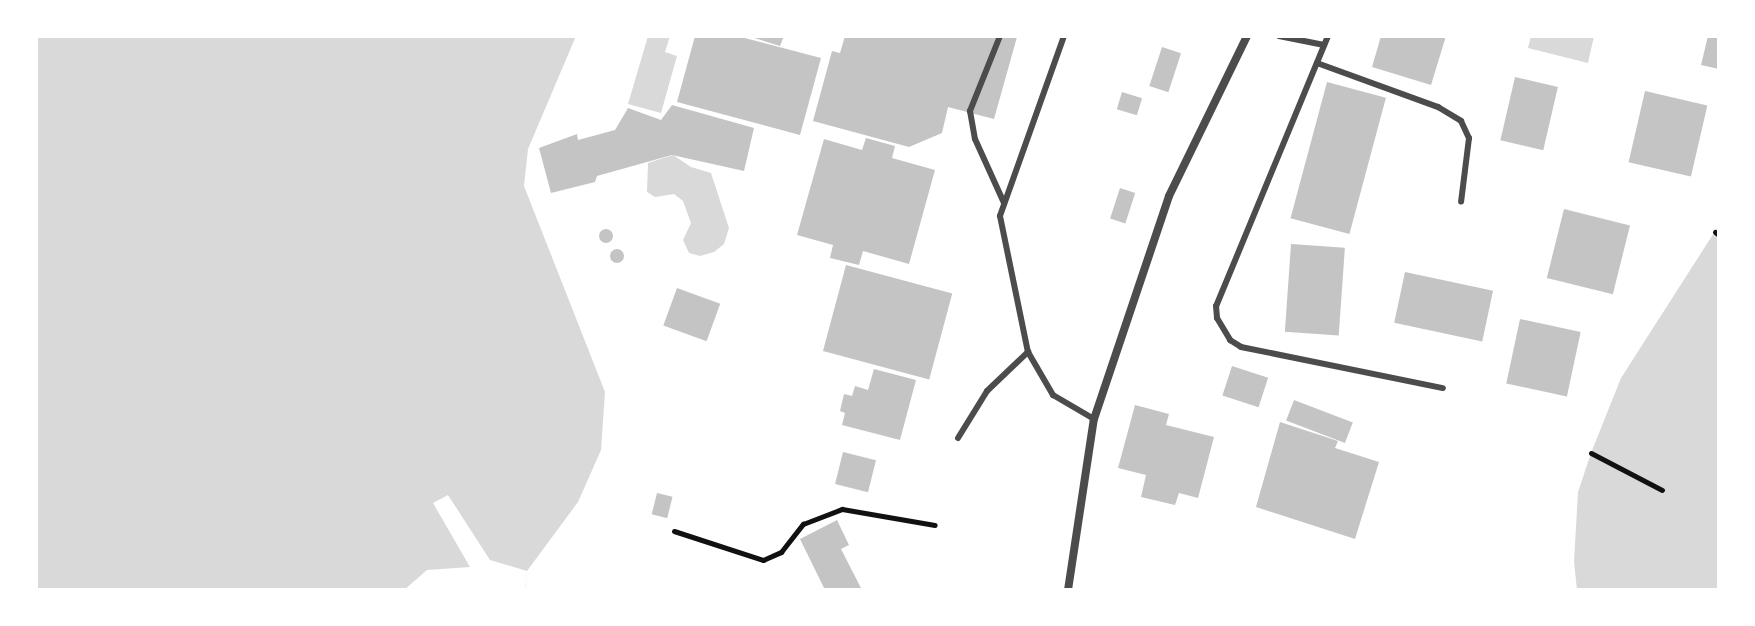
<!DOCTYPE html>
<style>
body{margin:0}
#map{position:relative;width:1755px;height:626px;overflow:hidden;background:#fff;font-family:"Asap Condensed",sans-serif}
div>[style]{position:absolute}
.water>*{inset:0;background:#d9d9d9}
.pier>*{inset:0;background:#fff}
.building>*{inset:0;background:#c4c4c4;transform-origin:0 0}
.round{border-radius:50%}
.path>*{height:5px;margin:-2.5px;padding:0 2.5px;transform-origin:2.5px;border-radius:2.5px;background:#111}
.service>*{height:6px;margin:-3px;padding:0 3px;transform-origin:3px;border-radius:3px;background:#4c4c4c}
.minor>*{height:8px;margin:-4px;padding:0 4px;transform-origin:4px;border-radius:4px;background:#4c4c4c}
span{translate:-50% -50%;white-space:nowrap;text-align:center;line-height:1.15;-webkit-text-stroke:6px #fff;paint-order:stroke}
.frame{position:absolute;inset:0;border:38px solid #fff;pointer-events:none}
</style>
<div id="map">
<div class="water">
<i style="clip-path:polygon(36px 36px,576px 36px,528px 149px,524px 186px,605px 392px,601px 450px,578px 502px,527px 571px,525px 590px,36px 590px)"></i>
<i style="clip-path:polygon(648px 36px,670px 36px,665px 52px,677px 56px,661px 113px,628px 104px)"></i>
<i style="clip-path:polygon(1531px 36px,1594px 36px,1588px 63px,1528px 48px)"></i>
<i style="clip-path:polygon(673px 155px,691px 167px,711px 173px,729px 228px,724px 244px,714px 252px,700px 256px,689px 253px,683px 240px,691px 223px,683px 201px,674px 194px,655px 197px,647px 192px,648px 163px)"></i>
<i style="clip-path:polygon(1719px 225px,1719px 590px,1577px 590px,1574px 562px,1578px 492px,1591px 453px,1621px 378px)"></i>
</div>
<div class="pier">
<i style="clip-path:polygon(448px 495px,490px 560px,527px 571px,525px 590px,404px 590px,427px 570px,470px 567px,433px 503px)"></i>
</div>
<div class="building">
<i style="clip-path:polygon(695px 36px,737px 36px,821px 58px,800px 135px,677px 102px)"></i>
<i style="clip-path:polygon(748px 36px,784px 36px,780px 46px)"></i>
<i style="clip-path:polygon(845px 36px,1014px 36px,1017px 37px,994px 119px,948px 107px,942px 133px,909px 147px,813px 121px,832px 51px,840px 53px)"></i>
<i style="clip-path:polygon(1381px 36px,1446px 36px,1431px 85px,1372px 67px)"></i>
<i style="clip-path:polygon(1708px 36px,1719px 36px,1719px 69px,1701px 65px)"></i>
<i style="left:1162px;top:47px;width:20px;height:41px;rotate:18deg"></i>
<i style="left:1515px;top:77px;width:44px;height:65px;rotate:13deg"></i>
<i style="left:1327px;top:82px;width:61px;height:141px;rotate:15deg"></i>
<i style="left:1645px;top:91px;width:64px;height:73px;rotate:13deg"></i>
<i style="left:1122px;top:92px;width:21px;height:18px;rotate:17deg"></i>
<i style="clip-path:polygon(672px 105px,754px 128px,744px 171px,672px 155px,597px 176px,595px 182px,551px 193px,539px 148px,577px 134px,578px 140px,615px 130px,628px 108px,661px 120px)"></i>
<i style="clip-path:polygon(866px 138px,895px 146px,892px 158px,935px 170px,909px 264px,863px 251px,859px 265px,830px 258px,833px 245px,797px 235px,824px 139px,862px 150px)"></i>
<i style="left:1120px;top:188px;width:16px;height:32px;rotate:18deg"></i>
<i style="left:1564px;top:209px;width:68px;height:71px;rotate:14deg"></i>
<i class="round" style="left:599px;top:229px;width:14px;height:14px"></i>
<i style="left:1291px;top:244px;width:54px;height:88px;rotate:4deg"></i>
<i class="round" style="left:610px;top:249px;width:14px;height:14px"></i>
<i style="left:846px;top:265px;width:110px;height:89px;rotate:15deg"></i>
<i style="left:1405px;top:272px;width:90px;height:52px;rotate:12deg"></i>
<i style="left:677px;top:288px;width:46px;height:40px;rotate:20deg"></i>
<i style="left:1520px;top:319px;width:62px;height:66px;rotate:12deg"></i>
<i style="left:1232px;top:366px;width:38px;height:31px;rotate:18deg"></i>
<i style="clip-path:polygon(874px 369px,916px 380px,900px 440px,842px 425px,845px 413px,840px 411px,844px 394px,852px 396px,855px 386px,868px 390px)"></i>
<i style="left:1294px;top:400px;width:63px;height:22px;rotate:21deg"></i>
<i style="clip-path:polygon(1135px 405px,1169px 414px,1166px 425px,1214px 437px,1198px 498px,1179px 493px,1175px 505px,1141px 497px,1146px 475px,1118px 468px)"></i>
<i style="clip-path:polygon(1280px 422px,1338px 441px,1335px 448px,1379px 462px,1355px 539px,1256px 507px)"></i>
<i style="left:843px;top:452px;width:34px;height:33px;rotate:14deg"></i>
<i style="left:657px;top:493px;width:16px;height:22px;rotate:14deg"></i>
<i style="clip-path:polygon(837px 520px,849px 545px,841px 549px,862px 590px,825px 590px,800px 539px)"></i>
</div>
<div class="path">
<i style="left:1715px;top:232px;width:5px;rotate:37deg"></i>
<i style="left:1591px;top:453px;width:80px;rotate:27.5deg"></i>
<i style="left:674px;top:531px;width:94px;rotate:18deg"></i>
<i style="left:763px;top:560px;width:20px;rotate:-24deg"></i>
<i style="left:781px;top:552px;width:36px;rotate:-52deg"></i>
<i style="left:803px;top:524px;width:42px;rotate:-21deg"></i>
<i style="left:842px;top:509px;width:94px;rotate:9.8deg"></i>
</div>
<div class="service">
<i style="left:1000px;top:36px;width:81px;rotate:111.8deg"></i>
<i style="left:970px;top:111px;width:28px;rotate:80deg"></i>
<i style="left:975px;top:139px;width:70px;rotate:65.6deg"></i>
<i style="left:1064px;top:36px;width:191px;rotate:109.6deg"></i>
<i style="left:1000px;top:216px;width:139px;rotate:78.4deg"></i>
<i style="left:1028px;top:352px;width:50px;rotate:59.8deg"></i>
<i style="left:1053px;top:395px;width:48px;rotate:30.3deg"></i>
<i style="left:1279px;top:36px;width:46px;rotate:11.3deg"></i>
<i style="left:1328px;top:36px;width:292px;rotate:112.5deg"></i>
<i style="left:1216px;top:306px;width:12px;rotate:85deg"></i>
<i style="left:1217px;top:318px;width:26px;rotate:59deg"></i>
<i style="left:1230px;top:340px;width:13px;rotate:32deg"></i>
<i style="left:1241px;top:347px;width:206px;rotate:11.5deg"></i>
<i style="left:1317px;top:63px;width:129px;rotate:20deg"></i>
<i style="left:1438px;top:107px;width:27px;rotate:31deg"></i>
<i style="left:1461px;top:121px;width:19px;rotate:65deg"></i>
<i style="left:1469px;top:138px;width:64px;rotate:97.1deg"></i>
<i style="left:958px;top:438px;width:55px;rotate:-58.3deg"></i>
<i style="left:987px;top:391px;width:57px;rotate:-43.6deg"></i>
</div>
<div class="minor">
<i style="left:1068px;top:590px;width:173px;rotate:-81.4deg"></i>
<i style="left:1094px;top:419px;width:235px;rotate:-71.4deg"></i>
<i style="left:1169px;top:196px;width:178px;rotate:-64deg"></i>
</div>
<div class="frame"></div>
</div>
